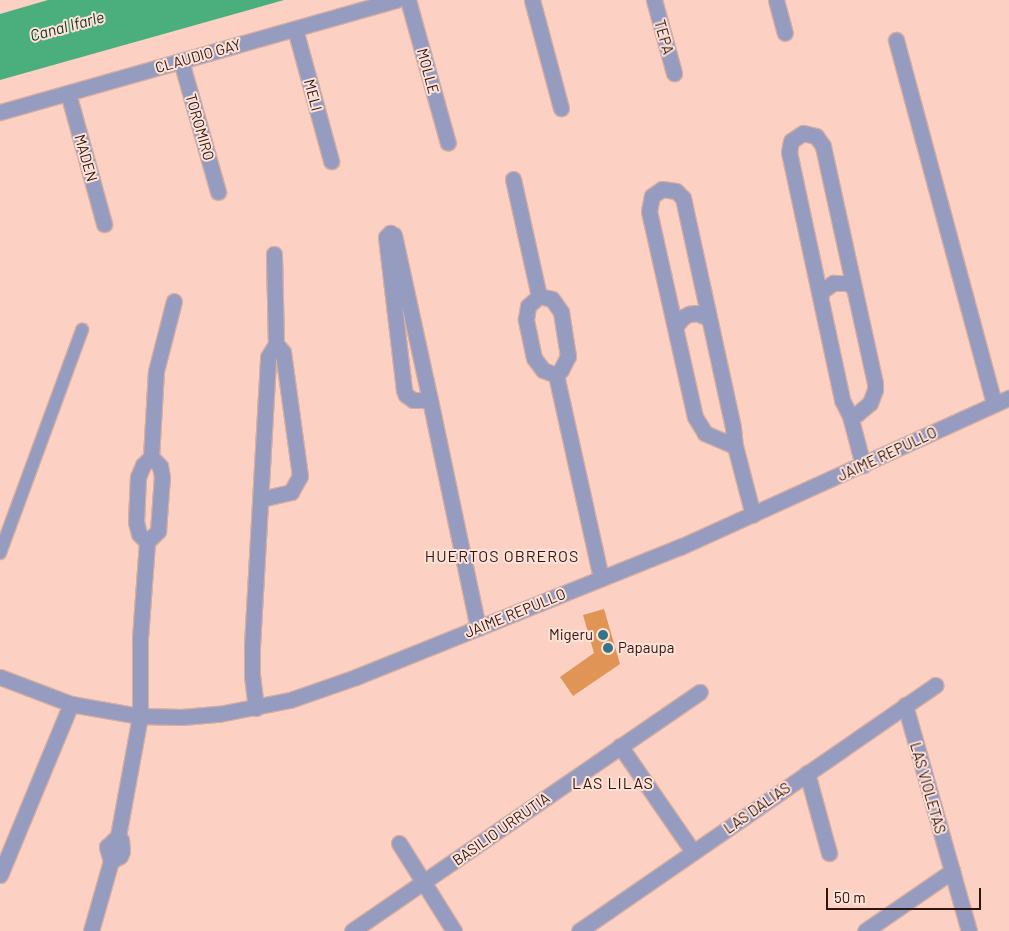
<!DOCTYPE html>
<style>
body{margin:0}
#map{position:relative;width:1009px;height:931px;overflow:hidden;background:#fcd1c3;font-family:Barlow,sans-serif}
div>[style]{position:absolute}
.water>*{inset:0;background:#4aaf7c}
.building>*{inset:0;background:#e09455}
.roads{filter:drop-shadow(1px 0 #d7afa2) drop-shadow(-1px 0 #d7afa2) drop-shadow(0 1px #d7afa2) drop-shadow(0 -1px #d7afa2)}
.service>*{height:12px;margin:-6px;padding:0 6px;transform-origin:6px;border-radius:6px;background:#969bc0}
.minor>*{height:15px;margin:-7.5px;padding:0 7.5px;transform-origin:7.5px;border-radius:7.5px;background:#969bc0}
.tertiary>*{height:15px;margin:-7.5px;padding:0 7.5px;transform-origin:7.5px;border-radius:7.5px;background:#969bc0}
.dots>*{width:14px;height:14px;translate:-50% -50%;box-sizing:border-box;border:2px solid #ffe2d8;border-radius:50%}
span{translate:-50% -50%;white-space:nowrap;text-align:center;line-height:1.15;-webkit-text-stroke:4px #ffe2d8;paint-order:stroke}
.street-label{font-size:15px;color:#2f160e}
.poi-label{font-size:15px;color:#2f160e}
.right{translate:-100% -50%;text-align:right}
.left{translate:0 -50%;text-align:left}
.water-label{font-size:16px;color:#093621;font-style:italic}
.neighbourhood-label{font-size:16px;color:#2f160e;letter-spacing:1px}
.scale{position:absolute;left:826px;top:888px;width:155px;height:22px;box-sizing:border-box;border:2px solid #2f160e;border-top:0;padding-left:6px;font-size:15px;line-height:18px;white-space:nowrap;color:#2f160e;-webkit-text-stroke:4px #ffe2d8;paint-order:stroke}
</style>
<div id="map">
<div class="water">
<i style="clip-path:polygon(48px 0,284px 0,0 80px,0 14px)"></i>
</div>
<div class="building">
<i style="clip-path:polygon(604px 609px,620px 664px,573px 696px,560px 677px,594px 653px,583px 615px)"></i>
</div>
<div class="roads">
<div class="service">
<i style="left:0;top:553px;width:238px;rotate:-69.8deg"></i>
</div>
<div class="minor">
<i style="left:408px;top:0;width:148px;rotate:74.4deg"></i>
<i style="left:532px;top:0;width:112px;rotate:75deg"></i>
<i style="left:654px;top:0;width:76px;rotate:74.7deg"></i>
<i style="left:776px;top:0;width:34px;rotate:75deg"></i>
<i style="left:295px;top:29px;width:137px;rotate:74.7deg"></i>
<i style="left:896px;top:40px;width:377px;rotate:74.9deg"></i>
<i style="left:181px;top:61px;width:136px;rotate:74.2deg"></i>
<i style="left:68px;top:93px;width:136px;rotate:74.6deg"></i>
<i style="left:513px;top:179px;width:120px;rotate:77.5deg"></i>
<i style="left:539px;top:296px;width:13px;rotate:13deg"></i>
<i style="left:552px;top:299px;width:16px;rotate:55deg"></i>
<i style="left:561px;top:312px;width:45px;rotate:81deg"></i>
<i style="left:568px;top:356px;width:16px;rotate:117deg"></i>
<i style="left:561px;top:370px;width:7px;rotate:135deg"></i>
<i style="left:556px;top:375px;width:14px;rotate:-159deg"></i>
<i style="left:543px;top:370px;width:15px;rotate:-127deg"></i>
<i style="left:534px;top:358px;width:40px;rotate:-102deg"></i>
<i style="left:526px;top:319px;width:13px;rotate:-81deg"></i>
<i style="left:528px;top:306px;width:15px;rotate:-42deg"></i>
<i style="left:820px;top:297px;width:6px;rotate:-72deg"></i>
<i style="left:822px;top:291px;width:14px;rotate:-36deg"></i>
<i style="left:833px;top:283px;width:15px"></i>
<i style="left:848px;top:283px;width:8px;rotate:40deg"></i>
<i style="left:675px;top:327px;width:13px;rotate:-51deg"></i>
<i style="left:683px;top:317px;width:7px;rotate:-27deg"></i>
<i style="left:689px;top:314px;width:7px;rotate:-8deg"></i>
<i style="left:696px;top:313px;width:14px;rotate:21deg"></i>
<i style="left:556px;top:375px;width:208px;rotate:77.5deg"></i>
<i style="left:430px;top:400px;width:17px;rotate:180deg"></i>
<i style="left:413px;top:400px;width:9px;rotate:-144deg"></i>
<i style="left:406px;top:395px;width:5px;rotate:-112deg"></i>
<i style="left:404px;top:390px;width:154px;rotate:-96.7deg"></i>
<i style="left:386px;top:237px;width:6px;rotate:-45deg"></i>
<i style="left:390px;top:233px;width:4px;rotate:27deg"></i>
<i style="left:394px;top:235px;width:169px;rotate:77.7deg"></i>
<i style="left:430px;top:400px;width:233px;rotate:78.1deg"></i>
<i style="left:850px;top:416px;width:7px;rotate:-16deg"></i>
<i style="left:857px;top:414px;width:17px;rotate:-40deg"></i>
<i style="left:870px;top:403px;width:14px;rotate:-69deg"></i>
<i style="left:875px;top:390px;width:7px;rotate:-90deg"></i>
<i style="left:875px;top:383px;width:243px;rotate:-102.4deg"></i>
<i style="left:823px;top:146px;width:12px;rotate:-125deg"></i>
<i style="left:816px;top:136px;width:13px;rotate:-167deg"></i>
<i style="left:803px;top:133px;width:14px;rotate:146deg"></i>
<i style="left:791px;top:141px;width:11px;rotate:100deg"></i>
<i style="left:789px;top:152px;width:254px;rotate:77.9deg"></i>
<i style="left:842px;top:400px;width:18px;rotate:63deg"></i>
<i style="left:850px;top:416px;width:51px;rotate:75.1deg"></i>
<i style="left:735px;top:446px;width:33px;rotate:-157deg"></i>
<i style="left:705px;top:433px;width:19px;rotate:-122deg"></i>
<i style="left:695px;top:417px;width:211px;rotate:-102.6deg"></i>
<i style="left:649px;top:211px;width:15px;rotate:-79deg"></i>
<i style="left:652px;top:196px;width:12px;rotate:-35deg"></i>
<i style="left:662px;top:189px;width:14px;rotate:8deg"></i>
<i style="left:676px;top:191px;width:10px;rotate:45deg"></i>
<i style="left:683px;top:198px;width:235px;rotate:77.7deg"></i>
<i style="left:733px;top:428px;width:18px;rotate:84deg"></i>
<i style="left:735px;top:446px;width:71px;rotate:75.4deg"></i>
<i style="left:261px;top:499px;width:31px;rotate:-13deg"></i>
<i style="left:291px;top:492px;width:18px;rotate:-61deg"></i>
<i style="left:300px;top:476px;width:125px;rotate:-97.8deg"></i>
<i style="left:283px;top:352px;width:11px;rotate:-131deg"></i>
<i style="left:147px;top:542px;width:16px;rotate:-45deg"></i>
<i style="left:158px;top:531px;width:54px;rotate:-85.8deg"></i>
<i style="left:162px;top:477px;width:11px;rotate:-100deg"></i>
<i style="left:160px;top:466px;width:13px;rotate:-135deg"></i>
<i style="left:0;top:677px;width:76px;rotate:20.8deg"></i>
<i style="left:71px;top:704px;width:70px;rotate:9.9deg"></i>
<i style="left:140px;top:716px;width:42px;rotate:1.4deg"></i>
<i style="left:182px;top:717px;width:37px;rotate:-5deg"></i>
<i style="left:219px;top:714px;width:72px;rotate:-11.2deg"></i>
<i style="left:290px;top:700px;width:70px;rotate:-19.2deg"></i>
<i style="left:356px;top:677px;width:349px;rotate:-21.9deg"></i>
<i style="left:680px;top:547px;width:361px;rotate:-24.4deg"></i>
<i style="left:905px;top:705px;width:235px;rotate:74.2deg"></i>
<i style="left:256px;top:708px;width:33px;rotate:-97deg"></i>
<i style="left:252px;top:675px;width:29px;rotate:-90deg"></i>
<i style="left:252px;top:646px;width:289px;rotate:-86.8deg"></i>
<i style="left:268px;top:357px;width:15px;rotate:-58deg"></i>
<i style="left:276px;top:344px;width:90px;rotate:-91.3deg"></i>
<i style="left:620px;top:746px;width:129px;rotate:55.4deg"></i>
<i style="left:807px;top:773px;width:83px;rotate:74.6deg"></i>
<i style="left:399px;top:843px;width:104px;rotate:58deg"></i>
<i style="left:111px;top:861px;width:10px;rotate:-29deg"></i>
<i style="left:120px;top:856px;width:5px;rotate:-68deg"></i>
<i style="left:122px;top:851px;width:11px;rotate:-95deg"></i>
<i style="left:121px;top:840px;width:5px;rotate:-127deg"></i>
<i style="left:0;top:875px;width:185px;rotate:-67.5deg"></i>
<i style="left:91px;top:931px;width:73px;rotate:-74.1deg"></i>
<i style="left:111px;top:861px;width:15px;rotate:-106deg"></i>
<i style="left:107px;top:847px;width:16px;rotate:-45deg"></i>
<i style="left:118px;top:836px;width:122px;rotate:-79.6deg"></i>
<i style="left:140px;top:716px;width:78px;rotate:-90deg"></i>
<i style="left:140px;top:638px;width:96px;rotate:-85.8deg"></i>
<i style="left:147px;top:542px;width:11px;rotate:-135deg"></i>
<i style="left:139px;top:534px;width:12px;rotate:-104deg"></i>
<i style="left:136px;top:522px;width:45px;rotate:-87.5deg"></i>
<i style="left:138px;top:477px;width:13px;rotate:-67deg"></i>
<i style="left:143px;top:465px;width:11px;rotate:-45deg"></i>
<i style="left:151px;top:457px;width:86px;rotate:-86.7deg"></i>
<i style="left:156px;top:371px;width:72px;rotate:-75.6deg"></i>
<i style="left:352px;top:931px;width:422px;rotate:-34.5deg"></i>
<i style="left:579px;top:931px;width:433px;rotate:-34.6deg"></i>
<i style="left:865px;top:931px;width:106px;rotate:-34.6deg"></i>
</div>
<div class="tertiary">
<i style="left:0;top:112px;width:412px;rotate:-15.8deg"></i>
</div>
</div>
<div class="dots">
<i style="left:603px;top:635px;background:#337486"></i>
<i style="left:608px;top:648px;background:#337486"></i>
</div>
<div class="street-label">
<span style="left:664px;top:37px;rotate:74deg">TEPA</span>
<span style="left:198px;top:56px;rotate:-16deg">CLAUDIO GAY</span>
<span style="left:428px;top:71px;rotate:75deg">MOLLE</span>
<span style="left:313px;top:95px;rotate:75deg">MELI</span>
<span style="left:200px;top:127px;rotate:74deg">TOROMIRO</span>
<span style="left:86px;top:158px;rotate:74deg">MADEN</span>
<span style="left:887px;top:454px;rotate:-25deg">JAIME REPULLO</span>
<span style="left:515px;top:613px;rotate:-22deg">JAIME REPULLO</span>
<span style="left:928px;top:788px;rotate:74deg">LAS VIOLETAS</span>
<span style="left:757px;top:808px;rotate:-35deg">LAS DALIAS</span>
<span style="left:501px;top:829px;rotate:-35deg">BASILIO URRUTIA</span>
</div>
<div class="poi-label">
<span class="right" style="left:593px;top:635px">Migeru</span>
<span class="left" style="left:618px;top:648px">Papaupa</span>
</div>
<div class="water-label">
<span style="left:67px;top:26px;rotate:-15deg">Canal Ifarle</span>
</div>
<div class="neighbourhood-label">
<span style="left:502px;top:556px">HUERTOS OBREROS</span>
<span style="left:613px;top:783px">LAS LILAS</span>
</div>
<div class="scale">50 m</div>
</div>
